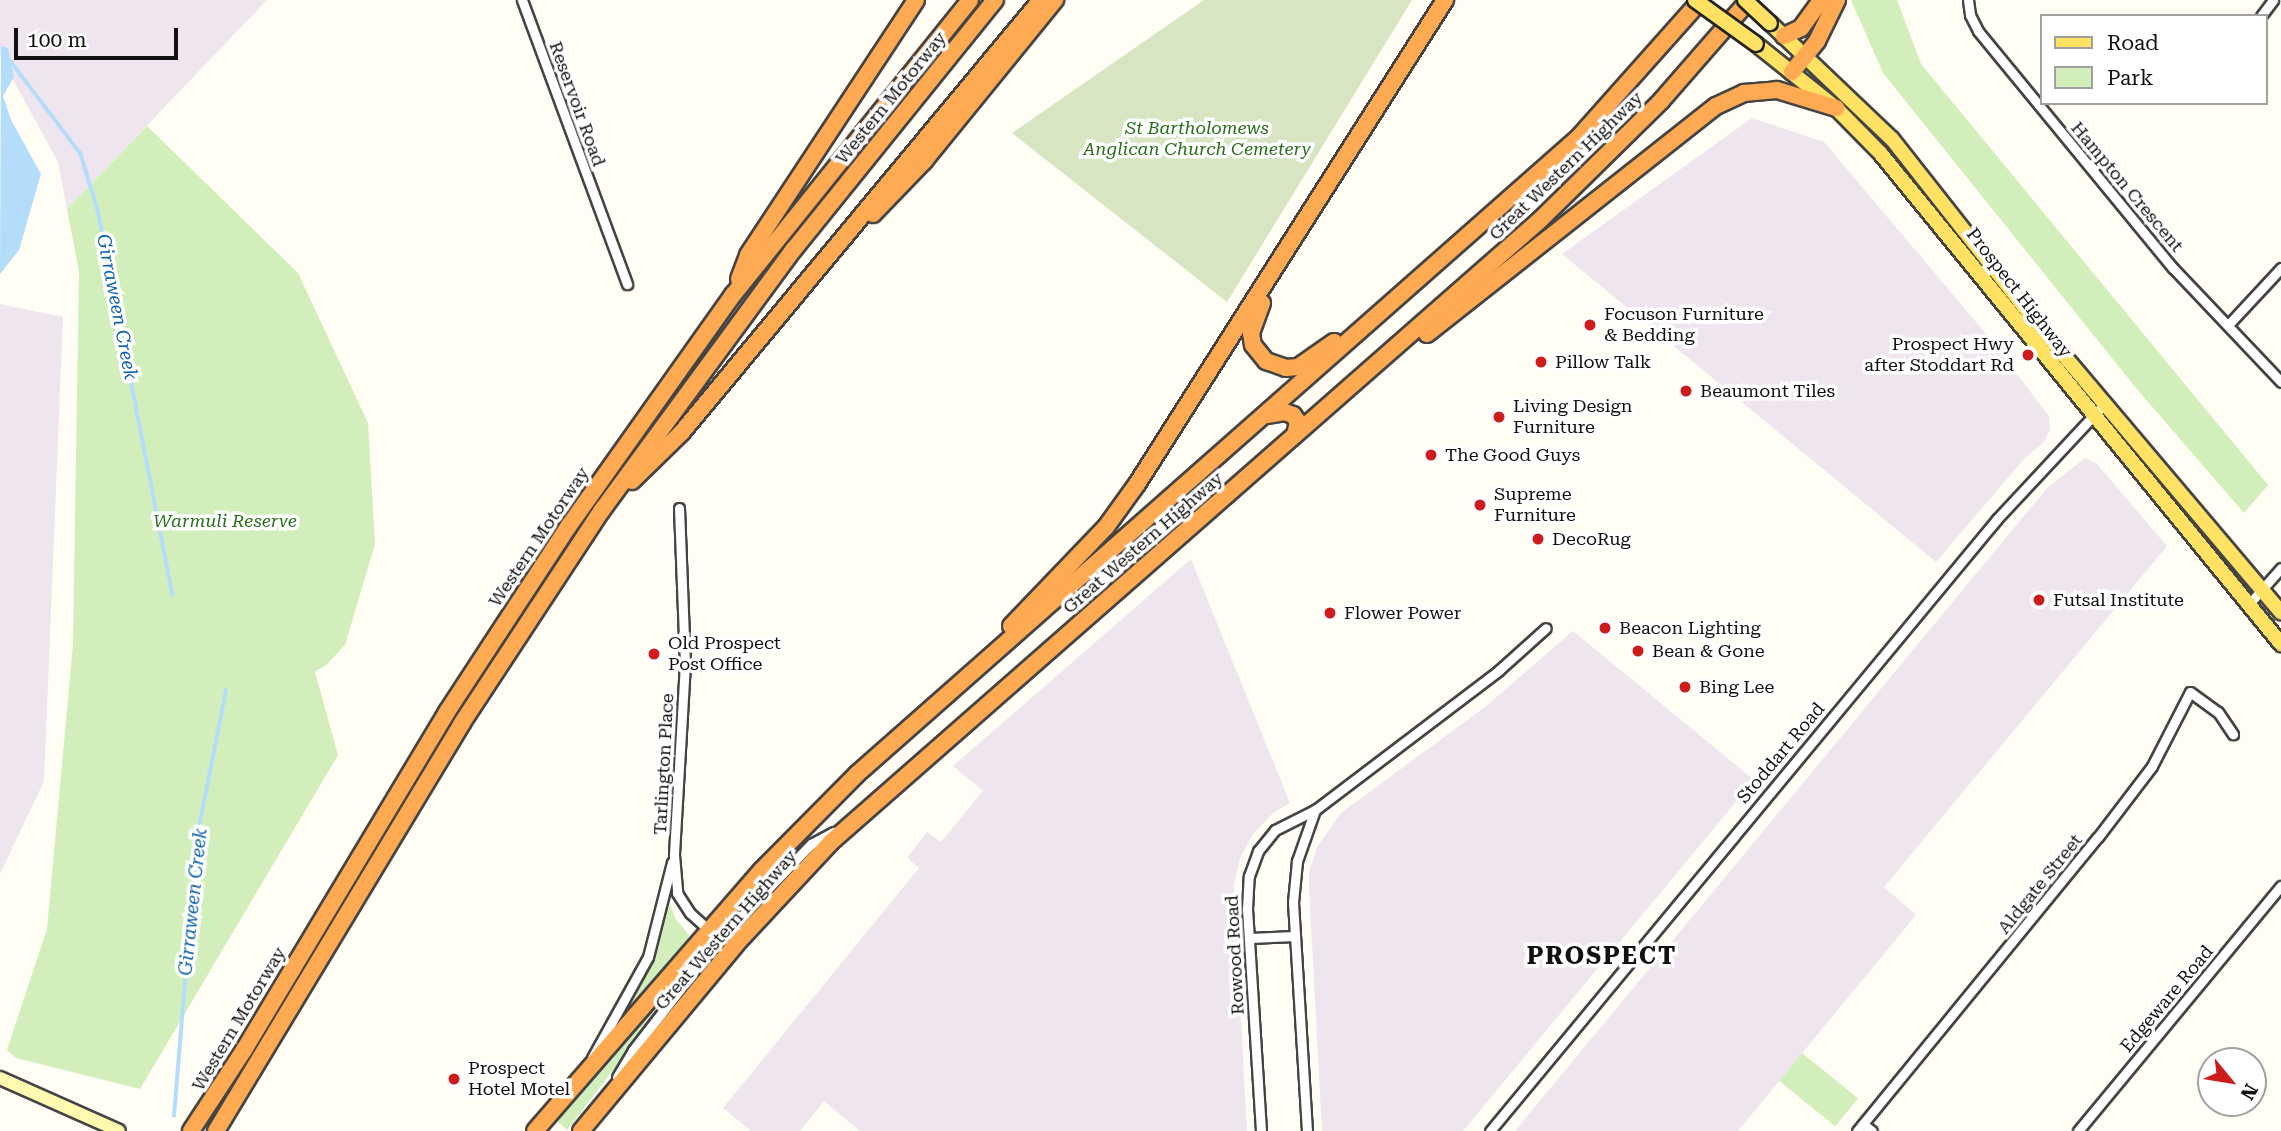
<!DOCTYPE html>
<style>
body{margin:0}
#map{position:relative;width:2281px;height:1131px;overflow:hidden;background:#fffdf4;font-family:"Roboto Serif",serif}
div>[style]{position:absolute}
.industrial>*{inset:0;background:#efe5ef}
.green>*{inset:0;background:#d2eeba;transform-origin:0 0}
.cemetery>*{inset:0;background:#d8e5c2}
.water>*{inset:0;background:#b4ddfb}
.stream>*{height:3.5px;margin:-1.75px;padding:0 1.75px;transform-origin:1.75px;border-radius:1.75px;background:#b4ddfb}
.roads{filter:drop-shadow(2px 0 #444) drop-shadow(-2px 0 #444) drop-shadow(0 2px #444) drop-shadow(0 -2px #444)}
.street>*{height:9px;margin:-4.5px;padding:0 4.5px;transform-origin:4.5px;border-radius:4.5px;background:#fff}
.secondary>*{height:12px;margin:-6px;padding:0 6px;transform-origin:6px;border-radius:6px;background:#fffaaf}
.primary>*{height:14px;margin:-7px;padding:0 7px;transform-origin:7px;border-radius:7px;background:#ffe164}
.highway>*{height:16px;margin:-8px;padding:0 8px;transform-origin:8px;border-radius:8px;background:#feaa53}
.bridges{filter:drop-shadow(2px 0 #222) drop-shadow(-2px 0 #222) drop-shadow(0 2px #222) drop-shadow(0 -2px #222)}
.primary-bridge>*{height:14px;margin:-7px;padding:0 7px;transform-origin:7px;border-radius:7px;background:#ffe164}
.dots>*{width:19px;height:19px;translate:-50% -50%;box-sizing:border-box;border:4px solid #fff;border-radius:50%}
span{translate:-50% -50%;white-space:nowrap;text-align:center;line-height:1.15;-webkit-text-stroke:7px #fff;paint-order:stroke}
.street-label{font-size:18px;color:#111}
.park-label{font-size:18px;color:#286f1a;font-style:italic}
.poi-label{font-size:18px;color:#111}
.left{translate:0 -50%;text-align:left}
.right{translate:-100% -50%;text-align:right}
.water-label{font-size:19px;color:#0e61ae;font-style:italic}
.district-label{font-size:24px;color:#111;font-weight:700;letter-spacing:2px}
.legend{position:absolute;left:2040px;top:14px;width:228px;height:91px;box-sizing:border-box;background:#fff;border:2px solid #a0a0a0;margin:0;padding:9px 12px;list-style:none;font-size:21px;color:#111}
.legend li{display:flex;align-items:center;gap:14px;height:35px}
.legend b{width:35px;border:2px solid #a0a0a0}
.north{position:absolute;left:2197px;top:1047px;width:70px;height:70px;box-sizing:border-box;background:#fff;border:2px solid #a0a0a0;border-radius:50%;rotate:120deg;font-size:19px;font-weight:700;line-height:28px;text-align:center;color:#111}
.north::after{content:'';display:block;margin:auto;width:24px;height:32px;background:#cd1c1c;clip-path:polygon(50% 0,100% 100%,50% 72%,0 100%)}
.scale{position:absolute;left:14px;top:28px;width:164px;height:32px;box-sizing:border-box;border:4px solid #111;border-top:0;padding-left:9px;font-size:21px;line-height:24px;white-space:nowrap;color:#111;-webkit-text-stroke:5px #fff;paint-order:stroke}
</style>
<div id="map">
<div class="industrial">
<i style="clip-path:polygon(0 0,267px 0,67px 209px,58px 162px,0 56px)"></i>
<i style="clip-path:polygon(1752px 118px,1824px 142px,1982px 329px,2049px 416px,2050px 430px,2044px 442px,2024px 459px,1936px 562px,1562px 254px)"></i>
<i style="clip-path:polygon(0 304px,63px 317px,44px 781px,0 874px)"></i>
<i style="clip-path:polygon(2085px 458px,2097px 464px,2167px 546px,1884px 887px,1916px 915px,1738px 1131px,1515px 1131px,2047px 488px)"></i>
<i style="clip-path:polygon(1191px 559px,1290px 803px,1273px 813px,1254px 833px,1240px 858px,1234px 885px,1247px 1131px,860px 1131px,824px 1101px,800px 1131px,751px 1131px,723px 1108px,919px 868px,907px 858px,927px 832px,941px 842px,983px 791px,953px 766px)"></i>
<i style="clip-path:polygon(1573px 631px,1754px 780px,1463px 1131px,1322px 1131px,1309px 888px,1309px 872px,1317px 847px,1341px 813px,1485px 707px)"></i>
</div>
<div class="green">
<i style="clip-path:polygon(1851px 0,1897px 0,1921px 64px,2268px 485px,2244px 513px,2136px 388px,1883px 73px)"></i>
<i style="clip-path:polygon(147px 126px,298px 273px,368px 423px,375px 544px,345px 645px,326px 665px,315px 672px,338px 755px,140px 1089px,16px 1058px,7px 1050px,47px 929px,73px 644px,79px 272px,67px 209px)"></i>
<i style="clip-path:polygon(670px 904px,675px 918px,689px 935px,688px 939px,633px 1002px)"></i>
<i style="clip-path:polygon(680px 976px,683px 979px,567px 1130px,556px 1120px)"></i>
<i style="left:1802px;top:1053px;width:72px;height:36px;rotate:39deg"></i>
</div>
<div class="cemetery">
<i style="clip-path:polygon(1204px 0,1412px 0,1227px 302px,1012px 133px)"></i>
</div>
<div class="water">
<i style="clip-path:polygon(1px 46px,8px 48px,14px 77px,3px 96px,11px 120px,41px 174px,19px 250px,0 274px)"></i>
</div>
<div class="stream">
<i style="left:9px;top:59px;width:119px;rotate:52.8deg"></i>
<i style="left:81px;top:154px;width:59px;rotate:73.1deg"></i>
<i style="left:98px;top:210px;width:392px;rotate:79deg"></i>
<i style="left:174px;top:1116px;width:280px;rotate:-85.3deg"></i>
<i style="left:197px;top:837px;width:149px;rotate:-78.8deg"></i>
</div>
<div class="roads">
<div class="street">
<i style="left:522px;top:0;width:303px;rotate:69.7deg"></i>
<i style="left:1968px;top:0;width:15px;rotate:82deg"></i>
<i style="left:1970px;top:15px;width:18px;rotate:63deg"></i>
<i style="left:1978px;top:31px;width:307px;rotate:50.6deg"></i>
<i style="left:2173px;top:268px;width:157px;rotate:46.5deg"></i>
<i style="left:2261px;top:16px;width:20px;rotate:-53deg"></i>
<i style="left:2228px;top:325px;width:78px;rotate:-47.1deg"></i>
<i style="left:679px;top:508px;width:155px;rotate:87.8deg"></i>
<i style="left:685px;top:663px;width:192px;rotate:93.3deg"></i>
<i style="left:674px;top:855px;width:38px;rotate:85deg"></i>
<i style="left:677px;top:893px;width:24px;rotate:57deg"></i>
<i style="left:690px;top:913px;width:25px;rotate:42deg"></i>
<i style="left:709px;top:930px;width:10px;rotate:17deg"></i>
<i style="left:719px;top:933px;width:19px;rotate:-32deg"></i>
<i style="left:735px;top:923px;width:110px;rotate:-46.1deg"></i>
<i style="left:811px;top:844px;width:26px;rotate:-28deg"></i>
<i style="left:2249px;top:604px;width:48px;rotate:-48.4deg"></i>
<i style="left:1250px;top:938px;width:44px;rotate:-2.6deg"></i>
<i style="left:592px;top:1058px;width:115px;rotate:-61deg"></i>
<i style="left:648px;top:957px;width:98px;rotate:-75.8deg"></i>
<i style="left:617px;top:1077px;width:31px;rotate:-59deg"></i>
<i style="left:633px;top:1050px;width:116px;rotate:-52.3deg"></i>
<i style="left:704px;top:958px;width:9px;rotate:-63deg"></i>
<i style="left:708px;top:950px;width:18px;rotate:-87deg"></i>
<i style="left:1863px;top:1124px;width:11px;rotate:38deg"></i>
<i style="left:1261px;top:1131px;width:222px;rotate:-93.6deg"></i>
<i style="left:1247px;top:909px;width:33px;rotate:-87deg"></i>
<i style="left:1249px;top:876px;width:27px;rotate:-70deg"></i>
<i style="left:1258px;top:851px;width:27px;rotate:-51deg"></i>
<i style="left:1275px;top:830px;width:45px;rotate:-26.6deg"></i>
<i style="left:1315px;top:810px;width:230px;rotate:-37.2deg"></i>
<i style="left:1498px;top:671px;width:64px;rotate:-41.9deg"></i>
<i style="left:1307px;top:1131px;width:229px;rotate:-93.5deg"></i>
<i style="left:1293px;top:902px;width:41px;rotate:-84.4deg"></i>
<i style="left:1297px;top:861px;width:54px;rotate:-70.6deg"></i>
<i style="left:1490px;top:1131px;width:795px;rotate:-50.36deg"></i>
<i style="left:1997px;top:519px;width:158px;rotate:-47deg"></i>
<i style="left:1857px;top:1131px;width:380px;rotate:-50.7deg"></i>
<i style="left:2098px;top:837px;width:89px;rotate:-52.7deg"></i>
<i style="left:2152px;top:766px;width:83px;rotate:-62.8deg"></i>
<i style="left:2190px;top:692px;width:34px;rotate:36deg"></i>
<i style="left:2218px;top:712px;width:27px;rotate:56deg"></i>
<i style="left:2078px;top:1131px;width:318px;rotate:-50.4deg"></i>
</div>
<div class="secondary">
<i style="left:0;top:1078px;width:130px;rotate:24deg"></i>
</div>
<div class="primary">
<i style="left:1770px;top:23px;width:168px;rotate:43.6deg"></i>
<i style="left:1892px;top:139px;width:238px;rotate:51.8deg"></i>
<i style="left:2039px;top:326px;width:375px;rotate:49.8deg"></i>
<i style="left:1756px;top:44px;width:102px;rotate:38.7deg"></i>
<i style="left:1836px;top:108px;width:64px;rotate:45.6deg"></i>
<i style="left:1881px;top:154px;width:633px;rotate:50.77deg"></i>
</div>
<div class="highway">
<i style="left:1784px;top:36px;width:19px;rotate:-25deg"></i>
<i style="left:1801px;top:28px;width:34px;rotate:-54deg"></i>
<i style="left:1792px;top:72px;width:40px;rotate:-51deg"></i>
<i style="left:1817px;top:41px;width:46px;rotate:-64deg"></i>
<i style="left:873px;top:214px;width:74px;rotate:-46.1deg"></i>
<i style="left:924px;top:161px;width:208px;rotate:-50.9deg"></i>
<i style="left:739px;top:279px;width:26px;rotate:-69deg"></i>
<i style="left:748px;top:255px;width:305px;rotate:-56.6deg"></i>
<i style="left:1262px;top:303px;width:32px;rotate:110deg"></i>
<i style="left:1251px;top:333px;width:12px;rotate:81deg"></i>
<i style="left:1253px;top:345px;width:21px;rotate:51deg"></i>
<i style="left:1266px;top:361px;width:21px;rotate:19deg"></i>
<i style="left:1286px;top:368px;width:12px;rotate:-5deg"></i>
<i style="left:1298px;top:367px;width:44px;rotate:-34.8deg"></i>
<i style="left:1427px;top:334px;width:368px;rotate:-38.3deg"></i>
<i style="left:1716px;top:106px;width:31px;rotate:-25deg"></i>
<i style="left:1744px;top:93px;width:33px;rotate:-5deg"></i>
<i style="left:1777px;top:90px;width:62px;rotate:17deg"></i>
<i style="left:1267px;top:415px;width:18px;rotate:-9deg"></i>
<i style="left:1285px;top:412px;width:9px;rotate:21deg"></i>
<i style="left:1293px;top:415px;width:9px;rotate:54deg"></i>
<i style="left:1298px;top:422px;width:13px;rotate:103deg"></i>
<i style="left:632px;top:481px;width:70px;rotate:-44.4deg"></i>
<i style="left:682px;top:432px;width:562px;rotate:-50.27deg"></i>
<i style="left:1011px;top:626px;width:137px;rotate:-46.2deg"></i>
<i style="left:1106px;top:527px;width:53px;rotate:-54.2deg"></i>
<i style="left:1137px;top:484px;width:574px;rotate:-57.53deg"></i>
<i style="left:191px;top:1131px;width:97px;rotate:-56.8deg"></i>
<i style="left:244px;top:1050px;width:394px;rotate:-59deg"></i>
<i style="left:447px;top:712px;width:221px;rotate:-56.8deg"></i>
<i style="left:568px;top:527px;width:285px;rotate:-54.6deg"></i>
<i style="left:733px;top:295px;width:378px;rotate:-51.2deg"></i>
<i style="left:216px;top:1131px;width:476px;rotate:-58.9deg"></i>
<i style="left:462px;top:723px;width:255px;rotate:-56.7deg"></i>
<i style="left:602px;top:510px;width:324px;rotate:-53.7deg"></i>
<i style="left:794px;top:249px;width:320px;rotate:-51.1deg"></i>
<i style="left:535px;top:1131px;width:346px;rotate:-49deg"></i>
<i style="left:762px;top:870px;width:135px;rotate:-45.3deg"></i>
<i style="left:857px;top:774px;width:963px;rotate:-41.42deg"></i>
<i style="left:1579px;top:137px;width:183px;rotate:-48.3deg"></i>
<i style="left:581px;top:1131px;width:243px;rotate:-50.3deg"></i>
<i style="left:736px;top:944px;width:139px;rotate:-47deg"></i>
<i style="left:831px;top:842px;width:943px;rotate:-41.26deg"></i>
<i style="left:1540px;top:220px;width:170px;rotate:-44.5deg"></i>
<i style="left:1661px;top:101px;width:134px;rotate:-48.9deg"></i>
</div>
</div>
<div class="bridges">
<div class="primary-bridge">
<i style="left:1695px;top:0;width:75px;rotate:35.8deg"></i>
<i style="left:1745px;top:0;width:34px;rotate:43deg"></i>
</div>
</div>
<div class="dots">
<i style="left:1590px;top:325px;background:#cd1c1c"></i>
<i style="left:2028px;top:355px;background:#cd1c1c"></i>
<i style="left:1541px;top:362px;background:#cd1c1c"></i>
<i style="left:1686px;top:391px;background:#cd1c1c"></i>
<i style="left:1499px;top:417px;background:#cd1c1c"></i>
<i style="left:1431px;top:455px;background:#cd1c1c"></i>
<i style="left:1480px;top:505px;background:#cd1c1c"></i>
<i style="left:1538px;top:539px;background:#cd1c1c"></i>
<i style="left:2039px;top:600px;background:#cd1c1c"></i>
<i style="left:1330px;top:613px;background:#cd1c1c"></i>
<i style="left:1605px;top:628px;background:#cd1c1c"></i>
<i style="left:1638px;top:651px;background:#cd1c1c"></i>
<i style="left:654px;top:654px;background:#cd1c1c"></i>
<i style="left:1685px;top:687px;background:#cd1c1c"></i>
<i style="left:454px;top:1079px;background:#cd1c1c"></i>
</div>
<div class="street-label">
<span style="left:891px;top:98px;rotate:-51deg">Western Motorway</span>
<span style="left:577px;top:104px;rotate:70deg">Reservoir Road</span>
<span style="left:1566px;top:166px;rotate:-44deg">Great Western Highway</span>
<span style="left:2127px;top:187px;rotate:50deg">Hampton Crescent</span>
<span style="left:2019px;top:293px;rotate:52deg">Prospect Highway</span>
<span style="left:539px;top:537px;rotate:-56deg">Western Motorway</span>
<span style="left:1143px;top:543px;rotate:-41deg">Great Western Highway</span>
<span style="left:1781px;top:753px;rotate:-50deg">Stoddart Road</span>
<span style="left:664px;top:764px;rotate:-87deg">Tarlington Place</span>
<span style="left:2040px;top:884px;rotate:-51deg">Aldgate Street</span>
<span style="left:726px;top:930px;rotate:-49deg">Great Western Highway</span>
<span style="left:1235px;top:955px;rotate:-93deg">Rowood Road</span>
<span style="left:2167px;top:999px;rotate:-50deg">Edgeware Road</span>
<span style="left:239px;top:1019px;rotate:-59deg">Western Motorway</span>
</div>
<div class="park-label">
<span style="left:1197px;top:139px">St Bartholomews<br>Anglican Church Cemetery</span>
<span style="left:225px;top:521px">Warmuli Reserve</span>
</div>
<div class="poi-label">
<span class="left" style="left:1604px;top:325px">Focuson Furniture<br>&amp; Bedding</span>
<span class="right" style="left:2014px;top:355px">Prospect Hwy<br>after Stoddart Rd</span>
<span class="left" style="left:1555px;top:362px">Pillow Talk</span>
<span class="left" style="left:1700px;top:391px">Beaumont Tiles</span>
<span class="left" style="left:1513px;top:417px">Living Design<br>Furniture</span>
<span class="left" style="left:1445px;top:455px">The Good Guys</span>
<span class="left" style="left:1494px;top:505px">Supreme<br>Furniture</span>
<span class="left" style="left:1552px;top:539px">DecoRug</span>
<span class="left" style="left:2053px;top:600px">Futsal Institute</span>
<span class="left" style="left:1344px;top:613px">Flower Power</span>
<span class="left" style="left:1619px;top:628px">Beacon Lighting</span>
<span class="left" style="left:668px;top:654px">Old Prospect<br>Post Office</span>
<span class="left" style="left:1652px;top:651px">Bean &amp; Gone</span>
<span class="left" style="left:1699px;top:687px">Bing Lee</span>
<span class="left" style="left:468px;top:1079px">Prospect<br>Hotel Motel</span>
</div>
<div class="water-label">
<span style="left:117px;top:307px;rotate:79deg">Girraween Creek</span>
<span style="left:193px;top:902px;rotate:-84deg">Girraween Creek</span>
</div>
<div class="district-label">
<span style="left:1602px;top:957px">PROSPECT</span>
</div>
<ul class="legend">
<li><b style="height:9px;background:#ffe164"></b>Road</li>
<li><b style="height:19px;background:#d2eeba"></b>Park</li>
</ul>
<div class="north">N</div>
<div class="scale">100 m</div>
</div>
